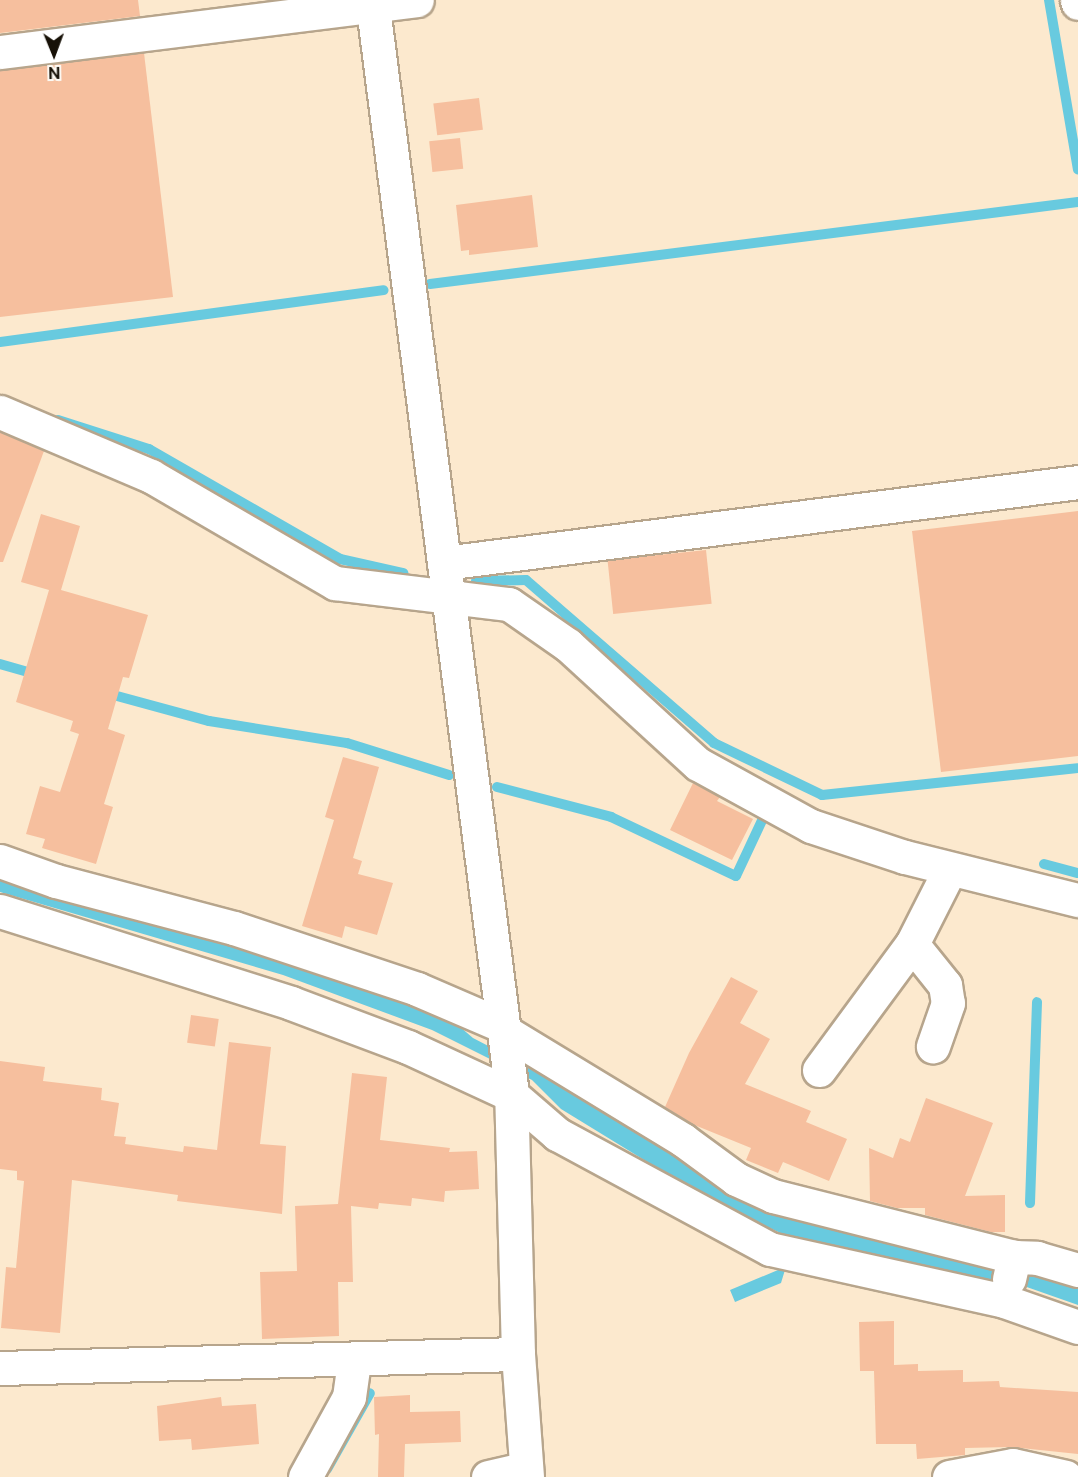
<!DOCTYPE html>
<style>
body{margin:0}
#map{position:relative;width:1078px;height:1477px;overflow:hidden;background:#fce9ce;font-family:"Public Sans",sans-serif}
div>[style]{position:absolute}
.water>*{inset:0;background:#68cadf}
.stream>*{height:10px;margin:-5px;padding:0 5px;transform-origin:5px;border-radius:5px;background:#68cadf}
.building>*{inset:0;background:#f6bf9e;transform-origin:0 0}
.roads{filter:drop-shadow(2px 0 #b7a58c) drop-shadow(-2px 0 #b7a58c) drop-shadow(0 2px #b7a58c) drop-shadow(0 -2px #b7a58c)}
.minor>*{height:33px;margin:-16.5px;padding:0 16.5px;transform-origin:16.5px;border-radius:16.5px;background:#fff}
span{translate:-50% -50%;white-space:nowrap;text-align:center;line-height:1.15;-webkit-text-stroke:4.5px #fcf9f3;paint-order:stroke}
.north{position:absolute;left:24px;top:24px;width:60px;height:60px;-webkit-text-stroke:4px #fcf9f3;paint-order:stroke;rotate:179deg;font-size:16px;font-weight:700;line-height:24px;text-align:center;color:#171107}
.north::after{content:'';display:block;margin:auto;width:21px;height:27px;background:#171107;clip-path:polygon(50% 0,100% 100%,50% 72%,0 100%)}
</style>
<div id="map">
<div class="water">
<i style="clip-path:polygon(0 873px,285px 958px,446px 1015px,473px 1038px,589px 1098px,736px 1194px,1078px 1282px,1078px 1305px,1021px 1285px,955px 1275px,795px 1237px,781px 1283px,735px 1302px,730px 1290px,778px 1270px,785px 1235px,711px 1201px,561px 1109px,532px 1080px,432px 1030px,283px 975px,0 892px)"></i>
</div>
<div class="stream">
<i style="left:1049px;top:0;width:172px;rotate:80.3deg"></i>
<i style="left:430px;top:284px;width:653px;rotate:-7.21deg"></i>
<i style="left:0;top:342px;width:387px;rotate:-7.7deg"></i>
<i style="left:58px;top:420px;width:96px;rotate:17.7deg"></i>
<i style="left:149px;top:449px;width:220px;rotate:29.9deg"></i>
<i style="left:340px;top:559px;width:65px;rotate:12.5deg"></i>
<i style="left:476px;top:581px;width:50px;rotate:-1.1deg"></i>
<i style="left:526px;top:580px;width:249px;rotate:40.9deg"></i>
<i style="left:714px;top:743px;width:120px;rotate:25.7deg"></i>
<i style="left:822px;top:795px;width:257px;rotate:-6deg"></i>
<i style="left:0;top:664px;width:40px;rotate:16deg"></i>
<i style="left:106px;top:693px;width:107px;rotate:15.2deg"></i>
<i style="left:209px;top:721px;width:140px;rotate:9.1deg"></i>
<i style="left:347px;top:743px;width:107px;rotate:17.4deg"></i>
<i style="left:497px;top:787px;width:118px;rotate:14.7deg"></i>
<i style="left:611px;top:817px;width:138px;rotate:25.3deg"></i>
<i style="left:736px;top:876px;width:71px;rotate:-64.9deg"></i>
<i style="left:1044px;top:864px;width:35px;rotate:15deg"></i>
<i style="left:1030px;top:1203px;width:201px;rotate:-88deg"></i>
<i style="left:327px;top:1469px;width:87px;rotate:-60.5deg"></i>
</div>
<div class="building">
<i style="clip-path:polygon(0 0,138px 0,140px 16px,0 33px)"></i>
<i style="clip-path:polygon(144px 53px,173px 297px,0 317px,0 70px)"></i>
<i style="left:479px;top:98px;width:32px;height:46px;rotate:83deg"></i>
<i style="left:460px;top:138px;width:31px;height:31px;rotate:84deg"></i>
<i style="clip-path:polygon(532px 195px,538px 247px,469px 255px,469px 250px,461px 251px,456px 205px)"></i>
<i style="clip-path:polygon(0 432px,44px 451px,3px 562px,0 562px)"></i>
<i style="clip-path:polygon(1078px 511px,1078px 756px,941px 772px,912px 531px)"></i>
<i style="clip-path:polygon(41px 514px,80px 526px,61px 590px,148px 615px,129px 678px,123px 677px,108px 729px,125px 735px,104px 804px,113px 807px,96px 864px,42px 848px,45px 839px,26px 834px,40px 786px,60px 792px,79px 734px,70px 731px,73px 721px,16px 702px,49px 590px,21px 582px)"></i>
<i style="left:706px;top:550px;width:54px;height:99px;rotate:84deg"></i>
<i style="clip-path:polygon(343px 757px,379px 767px,353px 858px,362px 861px,358px 874px,393px 883px,377px 935px,345px 926px,342px 938px,302px 926px,334px 820px,325px 817px)"></i>
<i style="clip-path:polygon(693px 783px,720px 797px,717px 801px,753px 819px,732px 860px,670px 830px)"></i>
<i style="clip-path:polygon(731px 977px,758px 991px,740px 1023px,770px 1039px,745px 1084px,811px 1111px,806px 1122px,847px 1139px,829px 1181px,783px 1162px,778px 1173px,746px 1160px,751px 1148px,692px 1124px,665px 1107px,689px 1053px)"></i>
<i style="left:191px;top:1015px;width:28px;height:28px;rotate:8deg"></i>
<i style="clip-path:polygon(229px 1042px,271px 1047px,260px 1144px,286px 1146px,282px 1214px,177px 1201px,178px 1195px,72px 1180px,60px 1333px,1px 1328px,6px 1267px,16px 1268px,24px 1181px,17px 1180px,17px 1171px,0 1169px,0 1061px,45px 1067px,43px 1081px,102px 1088px,101px 1100px,119px 1103px,114px 1136px,126px 1137px,125px 1144px,183px 1152px,184px 1146px,217px 1150px)"></i>
<i style="clip-path:polygon(352px 1073px,387px 1077px,380px 1140px,450px 1148px,449px 1152px,477px 1151px,479px 1189px,445px 1191px,444px 1202px,412px 1198px,411px 1206px,379px 1203px,378px 1209px,351px 1206px,353px 1282px,338px 1282px,339px 1336px,262px 1339px,260px 1272px,297px 1271px,295px 1206px,338px 1204px)"></i>
<i style="clip-path:polygon(926px 1098px,993px 1123px,965px 1196px,1005px 1195px,1005px 1232px,991px 1232px,925px 1215px,925px 1208px,897px 1208px,870px 1201px,869px 1148px,893px 1158px,900px 1138px,910px 1142px)"></i>
<i style="clip-path:polygon(894px 1321px,894px 1365px,918px 1364px,918px 1371px,963px 1370px,963px 1382px,999px 1381px,1000px 1387px,1078px 1392px,1078px 1454px,1010px 1447px,965px 1448px,965px 1455px,917px 1459px,916px 1444px,876px 1444px,874px 1371px,860px 1371px,859px 1322px)"></i>
<i style="clip-path:polygon(410px 1395px,410px 1412px,460px 1411px,461px 1442px,405px 1444px,404px 1477px,378px 1477px,379px 1434px,375px 1435px,374px 1397px)"></i>
<i style="clip-path:polygon(221px 1397px,222px 1406px,256px 1404px,259px 1444px,192px 1450px,191px 1439px,159px 1441px,157px 1406px)"></i>
</div>
<div class="roads">
<div class="minor">
<i style="left:372px;top:0;width:1096px;rotate:82.71deg"></i>
<i style="left:511px;top:1087px;width:267px;rotate:88.5deg"></i>
<i style="left:518px;top:1354px;width:123px;rotate:85.8deg"></i>
<i style="left:1077px;top:0;width:3px;rotate:72deg"></i>
<i style="left:0;top:52px;width:420px;rotate:-7.1deg"></i>
<i style="left:0;top:412px;width:164px;rotate:23deg"></i>
<i style="left:151px;top:476px;width:213px;rotate:30.2deg"></i>
<i style="left:335px;top:583px;width:175px;rotate:6.9deg"></i>
<i style="left:509px;top:604px;width:72px;rotate:34.8deg"></i>
<i style="left:568px;top:645px;width:176px;rotate:42.5deg"></i>
<i style="left:698px;top:764px;width:129px;rotate:28.8deg"></i>
<i style="left:811px;top:826px;width:99px;rotate:18.3deg"></i>
<i style="left:905px;top:857px;width:178px;rotate:14deg"></i>
<i style="left:444px;top:563px;width:639px;rotate:-7.28deg"></i>
<i style="left:0;top:861px;width:59px;rotate:19.7deg"></i>
<i style="left:56px;top:881px;width:184px;rotate:14.8deg"></i>
<i style="left:234px;top:928px;width:193px;rotate:18.4deg"></i>
<i style="left:417px;top:989px;width:94px;rotate:23.3deg"></i>
<i style="left:0;top:911px;width:305px;rotate:17.5deg"></i>
<i style="left:291px;top:1003px;width:125px;rotate:20.6deg"></i>
<i style="left:408px;top:1047px;width:115px;rotate:24.8deg"></i>
<i style="left:512px;top:1095px;width:60px;rotate:40.9deg"></i>
<i style="left:557px;top:1134px;width:242px;rotate:28.4deg"></i>
<i style="left:770px;top:1249px;width:240px;rotate:12.5deg"></i>
<i style="left:1004px;top:1301px;width:78px;rotate:19.4deg"></i>
<i style="left:912px;top:944px;width:53px;rotate:51.2deg"></i>
<i style="left:945px;top:985px;width:18px;rotate:81deg"></i>
<i style="left:948px;top:1003px;width:46px;rotate:109.2deg"></i>
<i style="left:504px;top:1031px;width:210px;rotate:31.3deg"></i>
<i style="left:683px;top:1140px;width:66px;rotate:36.3deg"></i>
<i style="left:736px;top:1179px;width:41px;rotate:24.7deg"></i>
<i style="left:773px;top:1196px;width:249px;rotate:14.2deg"></i>
<i style="left:819px;top:1070px;width:157px;rotate:-53.6deg"></i>
<i style="left:912px;top:944px;width:84px;rotate:-63.1deg"></i>
<i style="left:1009px;top:1279px;width:23px;rotate:-77deg"></i>
<i style="left:1014px;top:1257px;width:23px;rotate:2deg"></i>
<i style="left:1037px;top:1258px;width:43px;rotate:16.3deg"></i>
<i style="left:0;top:1368px;width:518px;rotate:-1.55deg"></i>
<i style="left:305px;top:1477px;width:91px;rotate:-61.2deg"></i>
<i style="left:349px;top:1397px;width:36px;rotate:-82deg"></i>
<i style="left:488px;top:1477px;width:39px;rotate:-13deg"></i>
<i style="left:949px;top:1477px;width:65px;rotate:-10.6deg"></i>
<i style="left:1013px;top:1465px;width:54px;rotate:12.8deg"></i>
</div>
</div>
<div class="north">N</div>
</div>
